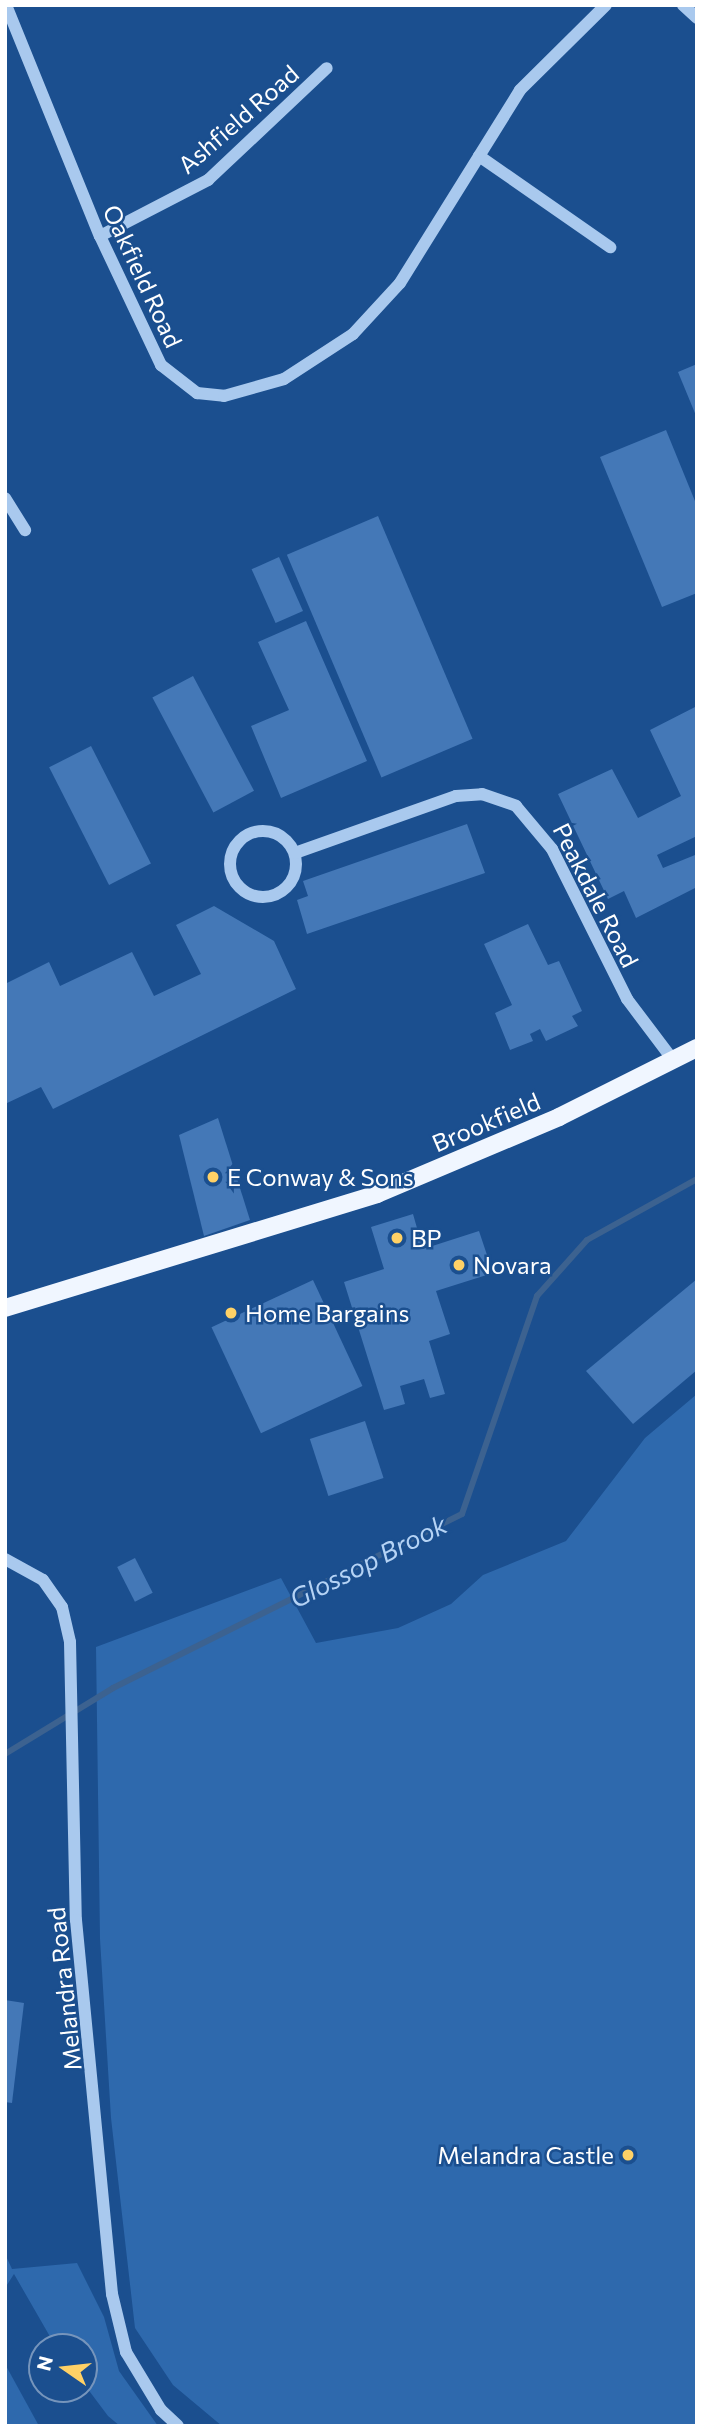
<!DOCTYPE html>
<style>
body{margin:0}
#map{position:relative;width:702px;height:2431px;overflow:hidden;background:#1b4f8f;font-family:Commissioner,sans-serif}
div>[style]{position:absolute}
.green>*{inset:0;background:#2e69ad}
.stream>*{height:6px;margin:-3px;padding:0 3px;transform-origin:3px;border-radius:3px;background:#3c6290}
.building>*{inset:0;background:#4478b7;transform-origin:0 0}
.minor>*{height:12px;margin:-6px;padding:0 6px;transform-origin:6px;border-radius:6px;background:#a9c9ee}
.minor>.ring{margin:-6px;padding:0;box-sizing:content-box;background:none;border:12px solid #a9c9ee;border-radius:50%}
.major>*{height:18px;margin:-9px;padding:0 9px;transform-origin:9px;border-radius:9px;background:#f0f6ff}
.dots>*{width:19px;height:19px;translate:-50% -50%;box-sizing:border-box;border:4px solid #1b4f8f;border-radius:50%}
span{translate:-50% -50%;white-space:nowrap;text-align:center;line-height:1.15;-webkit-text-stroke:5px #1b4f8f;paint-order:stroke}
.street-label{font-size:24px;color:#fff}
.poi-label{font-size:24px;color:#fff}
.left{translate:0 -50%;text-align:left}
.right{translate:-100% -50%;text-align:right}
.water-label{font-size:26px;color:#b5d3f5;font-style:italic}
.frame{position:absolute;inset:0;border:7px solid #fff;pointer-events:none}
.north{position:absolute;left:28px;top:2333px;width:70px;height:70px;box-sizing:border-box;background:#1b4f8f;border:2px solid #7695bc;border-radius:50%;rotate:284deg;font-size:19px;font-weight:700;line-height:28px;text-align:center;color:#fff}
.north::after{content:'';display:block;margin:auto;width:24px;height:32px;background:#ffd166;clip-path:polygon(50% 0,100% 100%,50% 72%,0 100%)}
</style>
<div id="map">
<div class="green">
<i style="clip-path:polygon(697px 1394px,697px 2426px,222px 2426px,173px 2385px,135px 2328px,111px 2118px,100px 1939px,96px 1647px,281px 1578px,316px 1643px,398px 1628px,451px 1604px,483px 1575px,566px 1541px,645px 1438px)"></i>
<i style="clip-path:polygon(5px 2254px,12px 2269px,77px 2263px,104px 2317px,119px 2371px,158px 2426px,120px 2426px,108px 2416px,84px 2384px,84px 2347px,56px 2347px,14px 2274px,5px 2288px)"></i>
<i style="clip-path:polygon(5px 2364px,39px 2426px,5px 2426px)"></i>
</div>
<div class="stream">
<i style="left:5px;top:1754px;width:127px;rotate:-31.4deg"></i>
<i style="left:113px;top:1688px;width:390px;rotate:-26.5deg"></i>
<i style="left:462px;top:1514px;width:231px;rotate:-71deg"></i>
<i style="left:537px;top:1296px;width:75px;rotate:-48.2deg"></i>
<i style="left:587px;top:1240px;width:126px;rotate:-29deg"></i>
</div>
<div class="building">
<i style="clip-path:polygon(697px 364px,697px 418px,678px 372px)"></i>
<i style="clip-path:polygon(666px 430px,697px 506px,697px 593px,662px 607px,600px 457px)"></i>
<i style="left:378px;top:516px;width:242px;height:99px;rotate:67deg"></i>
<i style="left:279px;top:557px;width:59px;height:30px;rotate:66deg"></i>
<i style="clip-path:polygon(306px 621px,367px 761px,281px 798px,251px 726px,289px 710px,258px 642px)"></i>
<i style="left:193px;top:676px;width:130px;height:46px;rotate:62deg"></i>
<i style="clip-path:polygon(697px 706px,697px 836px,657px 855px,663px 868px,695px 855px,697px 887px,636px 918px,624px 891px,608px 899px,558px 794px,612px 769px,638px 818px,681px 796px,650px 730px)"></i>
<i style="left:91px;top:746px;width:132px;height:47px;rotate:63deg"></i>
<i style="clip-path:polygon(467px 824px,485px 873px,307px 934px,297px 900px,308px 896px,303px 881px)"></i>
<i style="clip-path:polygon(214px 906px,274px 941px,296px 989px,53px 1109px,41px 1087px,5px 1104px,5px 984px,49px 962px,60px 986px,132px 952px,154px 996px,201px 974px,176px 925px)"></i>
<i style="clip-path:polygon(528px 924px,548px 965px,559px 961px,582px 1011px,572px 1016px,578px 1026px,546px 1041px,540px 1029px,530px 1034px,533px 1041px,510px 1050px,495px 1013px,512px 1005px,484px 944px)"></i>
<i style="clip-path:polygon(218px 1118px,250px 1220px,204px 1236px,179px 1135px)"></i>
<i style="clip-path:polygon(413px 1214px,423px 1249px,479px 1231px,493px 1273px,436px 1291px,450px 1334px,429px 1341px,445px 1394px,430px 1398px,424px 1379px,400px 1386px,405px 1404px,384px 1410px,344px 1282px,384px 1269px,371px 1227px)"></i>
<i style="clip-path:polygon(697px 1279px,697px 1370px,633px 1424px,586px 1371px)"></i>
<i style="left:313px;top:1280px;width:117px;height:112px;rotate:65deg"></i>
<i style="left:365px;top:1421px;width:60px;height:58px;rotate:72deg"></i>
<i style="left:135px;top:1558px;width:39px;height:20px;rotate:63deg"></i>
<i style="clip-path:polygon(5px 2000px,24px 2003px,12px 2103px,5px 2102px)"></i>
</div>
<div class="minor">
<i style="left:6px;top:5px;width:249px;rotate:67.9deg"></i>
<i style="left:100px;top:236px;width:143px;rotate:64.7deg"></i>
<i style="left:161px;top:365px;width:46px;rotate:37.9deg"></i>
<i style="left:197px;top:393px;width:27px;rotate:6deg"></i>
<i style="left:224px;top:396px;width:62px;rotate:-15.8deg"></i>
<i style="left:284px;top:379px;width:82px;rotate:-33.1deg"></i>
<i style="left:353px;top:334px;width:69px;rotate:-47.3deg"></i>
<i style="left:400px;top:283px;width:227px;rotate:-58.1deg"></i>
<i style="left:520px;top:90px;width:121px;rotate:-44.7deg"></i>
<i style="left:683px;top:5px;width:19px;rotate:43deg"></i>
<i style="left:479px;top:156px;width:160px;rotate:34.8deg"></i>
<i style="left:100px;top:236px;width:122px;rotate:-27.4deg"></i>
<i style="left:208px;top:180px;width:163px;rotate:-43.3deg"></i>
<i style="left:5px;top:498px;width:38px;rotate:58deg"></i>
<i class="ring" style="left:230px;top:831px;width:54px;height:54px"></i>
<i style="left:295px;top:853px;width:171px;rotate:-19.5deg"></i>
<i style="left:456px;top:796px;width:26px;rotate:-4deg"></i>
<i style="left:482px;top:794px;width:36px;rotate:19deg"></i>
<i style="left:516px;top:806px;width:56px;rotate:50.1deg"></i>
<i style="left:552px;top:849px;width:168px;rotate:63.4deg"></i>
<i style="left:627px;top:999px;width:76px;rotate:53deg"></i>
<i style="left:5px;top:1559px;width:43px;rotate:28.9deg"></i>
<i style="left:43px;top:1580px;width:33px;rotate:55deg"></i>
<i style="left:62px;top:1607px;width:36px;rotate:77deg"></i>
<i style="left:70px;top:1642px;width:278px;rotate:88.8deg"></i>
<i style="left:76px;top:1920px;width:376px;rotate:84.5deg"></i>
<i style="left:112px;top:2294px;width:60px;rotate:76.4deg"></i>
<i style="left:126px;top:2352px;width:68px;rotate:58.9deg"></i>
<i style="left:161px;top:2410px;width:23px;rotate:43deg"></i>
</div>
<div class="major">
<i style="left:5px;top:1308px;width:389px;rotate:-17deg"></i>
<i style="left:377px;top:1194px;width:198px;rotate:-22.9deg"></i>
<i style="left:559px;top:1117px;width:154px;rotate:-26.6deg"></i>
</div>
<div class="dots">
<i style="left:213px;top:1177px;background:#ffd166"></i>
<i style="left:397px;top:1238px;background:#ffd166"></i>
<i style="left:459px;top:1265px;background:#ffd166"></i>
<i style="left:231px;top:1313px;background:#ffd166"></i>
<i style="left:628px;top:2155px;background:#ffd166"></i>
</div>
<div class="street-label">
<span style="left:238px;top:119px;rotate:-41deg">Ashfield Road</span>
<span style="left:143px;top:276px;rotate:65deg">Oakfield Road</span>
<span style="left:596px;top:895px;rotate:63deg">Peakdale Road</span>
<span style="left:486px;top:1122px;rotate:-23deg">Brookfield</span>
<span style="left:64px;top:1989px;rotate:-96deg">Melandra Road</span>
</div>
<div class="poi-label">
<span class="left" style="left:227px;top:1177px">E Conway &amp; Sons</span>
<span class="left" style="left:411px;top:1238px">BP</span>
<span class="left" style="left:473px;top:1265px">Novara</span>
<span class="left" style="left:245px;top:1313px">Home Bargains</span>
<span class="right" style="left:614px;top:2155px">Melandra Castle</span>
</div>
<div class="water-label">
<span style="left:368px;top:1561px;rotate:-27deg">Glossop Brook</span>
</div>
<div class="frame"></div>
<div class="north">N</div>
</div>
